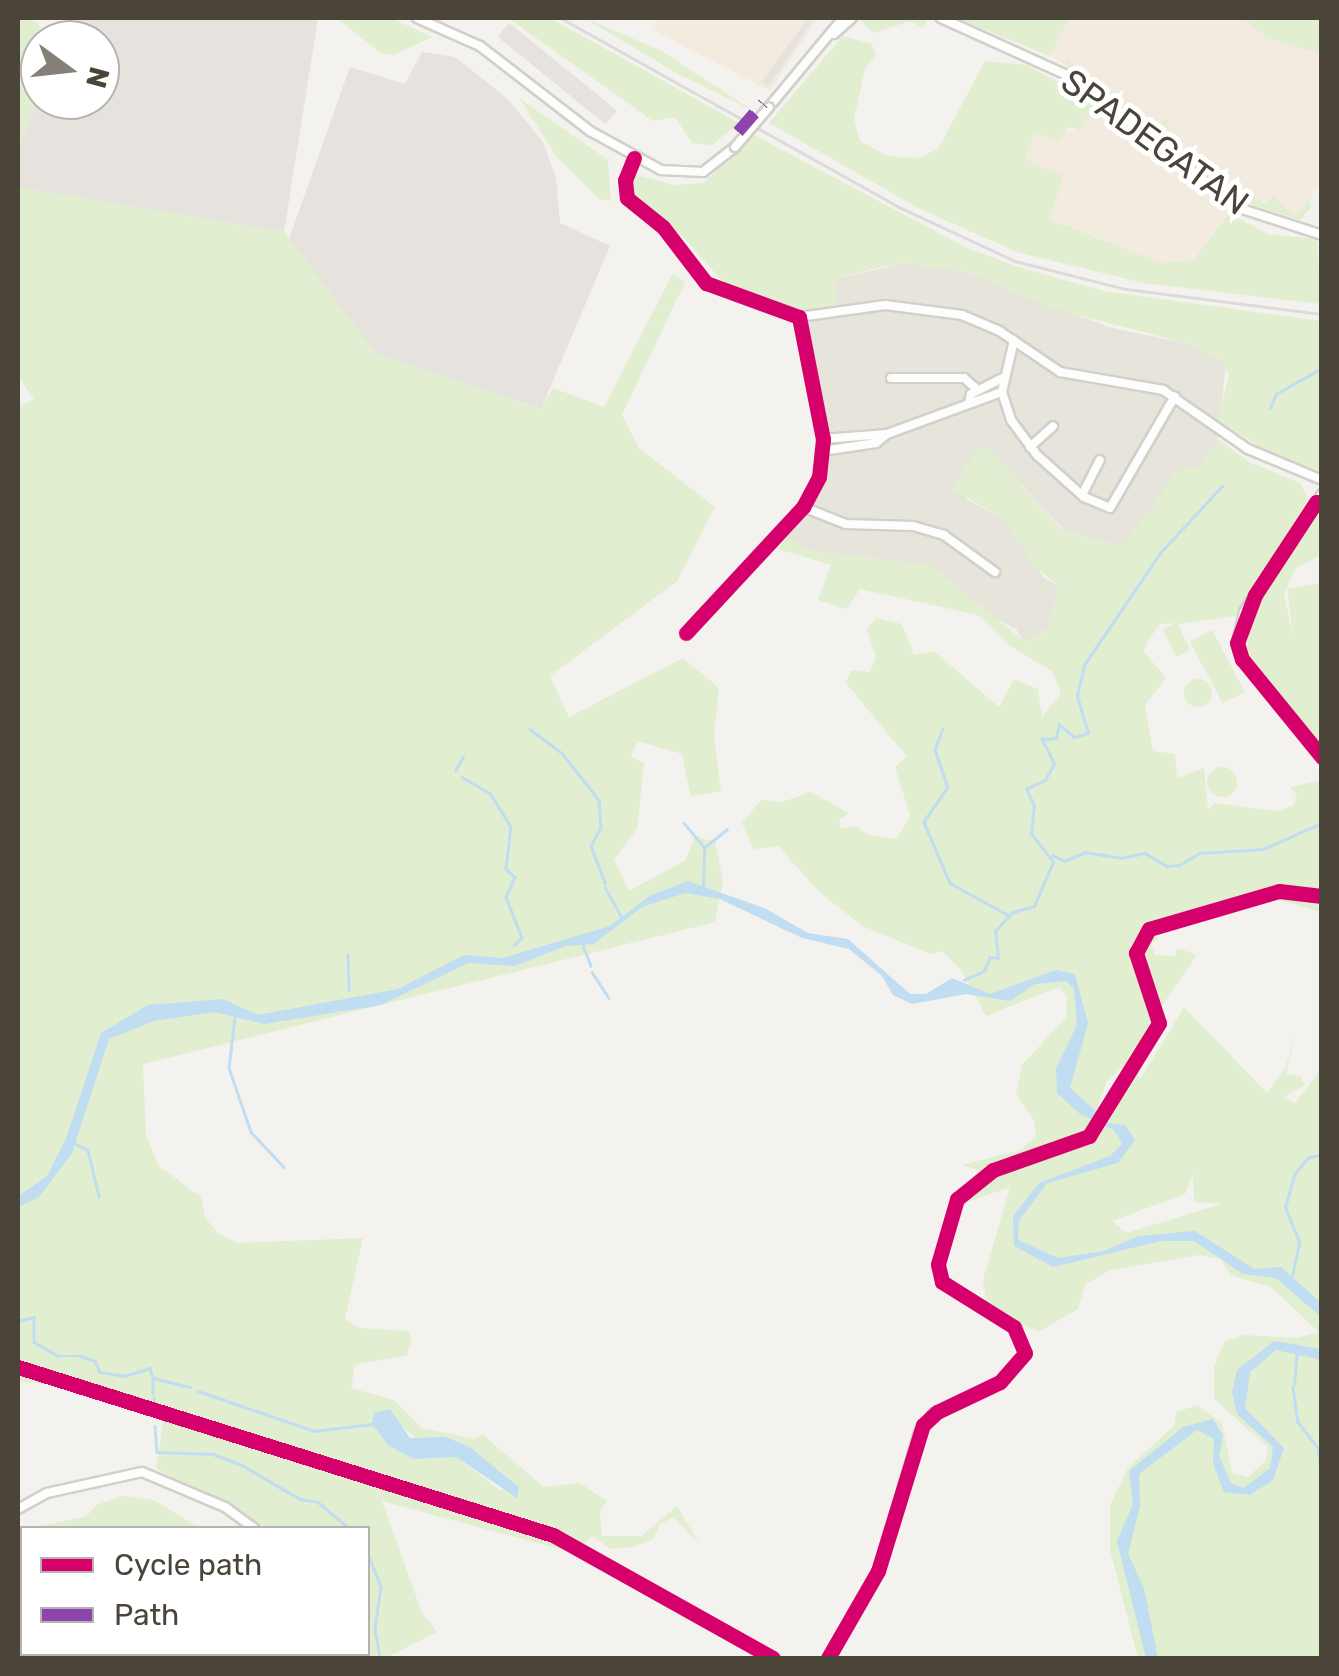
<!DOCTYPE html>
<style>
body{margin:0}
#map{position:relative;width:1339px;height:1676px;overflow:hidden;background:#f4f2ee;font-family:Rubik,sans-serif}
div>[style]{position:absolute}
.residential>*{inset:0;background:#e7e4dc}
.commercial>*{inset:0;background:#f3ebdf}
.industrial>*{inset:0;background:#e6e2de}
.green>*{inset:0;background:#e1eecf;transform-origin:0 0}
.round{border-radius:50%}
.parking>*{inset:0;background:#e6e3df;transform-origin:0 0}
.water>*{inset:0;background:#c0ddf1}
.stream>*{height:2.5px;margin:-1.25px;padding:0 1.25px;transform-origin:1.25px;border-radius:1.25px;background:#c0ddf1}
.roads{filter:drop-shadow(2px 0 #d2d0cb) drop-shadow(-2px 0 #d2d0cb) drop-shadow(0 2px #d2d0cb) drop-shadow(0 -2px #d2d0cb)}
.minor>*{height:8px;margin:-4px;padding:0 4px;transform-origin:4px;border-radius:4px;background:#fdfdfc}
.tram>*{height:2.5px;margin:-1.25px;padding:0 1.25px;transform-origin:1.25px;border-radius:1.25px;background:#dbdbda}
.bridges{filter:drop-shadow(2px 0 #d2d0cb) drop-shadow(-2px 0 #d2d0cb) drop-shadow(0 2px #d2d0cb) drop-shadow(0 -2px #d2d0cb)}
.minor-bridge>*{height:8px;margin:-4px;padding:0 4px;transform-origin:4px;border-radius:4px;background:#fdfdfc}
.quiet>*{height:12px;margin-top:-6px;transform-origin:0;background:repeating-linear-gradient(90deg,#8e44ad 0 25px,transparent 0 37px)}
.cycleway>*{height:15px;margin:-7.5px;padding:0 7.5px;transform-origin:7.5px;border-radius:7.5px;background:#d6006c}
span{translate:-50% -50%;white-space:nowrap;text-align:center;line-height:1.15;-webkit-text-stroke:10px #fff;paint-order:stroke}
.street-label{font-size:35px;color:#4b4439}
.frame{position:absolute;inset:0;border:20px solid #4b4439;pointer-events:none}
.legend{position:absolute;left:20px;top:1526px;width:350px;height:130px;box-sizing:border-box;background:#fff;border:2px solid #b7b4b0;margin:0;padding:12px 18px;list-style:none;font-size:30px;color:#4b4439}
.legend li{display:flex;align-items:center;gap:20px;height:50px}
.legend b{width:50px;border:2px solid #b7b4b0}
.north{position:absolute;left:20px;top:20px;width:100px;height:100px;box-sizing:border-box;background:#fff;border:2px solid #b7b4b0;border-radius:50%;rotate:105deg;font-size:28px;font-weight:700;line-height:40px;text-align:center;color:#4b4439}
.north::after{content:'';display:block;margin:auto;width:35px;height:45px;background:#868178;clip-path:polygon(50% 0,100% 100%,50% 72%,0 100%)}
</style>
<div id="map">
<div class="residential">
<i style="clip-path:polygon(906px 263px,969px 273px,1109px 327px,1189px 344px,1226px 364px,1218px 439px,1210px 454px,1199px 468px,1180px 471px,1122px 547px,1065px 531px,984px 445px,966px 499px,1002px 517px,1044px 578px,1060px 587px,1047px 629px,1024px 642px,1016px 629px,873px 558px,809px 551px,787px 537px,817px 497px,829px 457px,801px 313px,836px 304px,834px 279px)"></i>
</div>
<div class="commercial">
<i style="clip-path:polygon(657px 18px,818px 18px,770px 91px,651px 29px)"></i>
<i style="clip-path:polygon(1069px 18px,1244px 18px,1267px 38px,1321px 54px,1321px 181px,1298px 219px,1240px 197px,1193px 260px,1161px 263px,1050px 218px,1024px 160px,1036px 133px,1081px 130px,1103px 88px,1050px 56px)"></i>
</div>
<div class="industrial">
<i style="clip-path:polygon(68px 18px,318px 18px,284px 232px,18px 187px,18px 150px,40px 91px,40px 100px,100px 100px,100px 40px,60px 40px)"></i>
<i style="clip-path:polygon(422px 52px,455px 57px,508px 99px,543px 142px,556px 178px,560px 223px,610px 246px,541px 409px,375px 353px,289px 239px,350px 67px,405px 84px)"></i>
</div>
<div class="green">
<i style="clip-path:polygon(18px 18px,38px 22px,44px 40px,40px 91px,18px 150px)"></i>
<i style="clip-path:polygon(337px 18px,391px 18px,432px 37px,394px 55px,380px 53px)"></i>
<i style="clip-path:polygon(508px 18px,550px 18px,739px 123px,712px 145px,692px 143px,675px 117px,653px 121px)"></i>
<i style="clip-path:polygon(584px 18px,660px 50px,752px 110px,680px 75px)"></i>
<i style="clip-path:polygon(928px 18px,923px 28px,910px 21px,873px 33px,859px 19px)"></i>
<i style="clip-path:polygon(956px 18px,1069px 18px,1050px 56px)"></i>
<i style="clip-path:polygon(1244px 18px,1321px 18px,1321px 54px,1267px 38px)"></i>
<i style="clip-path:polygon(843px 36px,872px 44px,876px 55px,865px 69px,854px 119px,860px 141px,888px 156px,918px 158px,938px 149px,985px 61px,1026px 65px,1096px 102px,1081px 130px,1068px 127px,1058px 143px,1036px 133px,1024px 159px,1063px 176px,1050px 219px,1161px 263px,1193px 260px,1229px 213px,1268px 234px,1317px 239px,1321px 304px,1143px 283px,1017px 252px,922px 210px,769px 123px)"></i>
<i style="clip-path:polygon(1066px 59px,1158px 127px,1168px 116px,1167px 126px,1160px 131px,1149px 128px,1065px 65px)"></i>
<i style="clip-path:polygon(519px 98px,608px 160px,611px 201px,599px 199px,557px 157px)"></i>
<i style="clip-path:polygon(754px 135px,965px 247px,1018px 267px,1104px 291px,1321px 321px,1321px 471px,1277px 458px,1218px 420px,1229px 374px,1219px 360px,1189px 344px,1051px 308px,969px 273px,906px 263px,881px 267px,834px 279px,836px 304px,801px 313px,725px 284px,682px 236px,634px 199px,630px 187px,637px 175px,674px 185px,704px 183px)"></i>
<i style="clip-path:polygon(1222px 177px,1265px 204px,1272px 196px,1296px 216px,1309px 199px,1312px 206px,1300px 220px,1256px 206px,1217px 183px)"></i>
<i style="clip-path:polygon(evenodd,18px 187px,284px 232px,375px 353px,540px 409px,553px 388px,604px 407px,673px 273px,685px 282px,622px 415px,639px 448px,715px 507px,677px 581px,550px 676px,569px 717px,683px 658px,719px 688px,714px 736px,721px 791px,691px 797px,682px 754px,638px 741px,631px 756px,644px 763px,637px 829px,614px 860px,629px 891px,686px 860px,694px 837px,715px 841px,723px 881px,715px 922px,143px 1064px,146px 1134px,158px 1165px,201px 1197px,205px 1217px,218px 1234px,238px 1243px,363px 1238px,345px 1319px,359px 1328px,408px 1331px,412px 1339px,407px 1355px,355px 1365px,351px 1388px,394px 1400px,422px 1428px,474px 1439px,483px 1435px,544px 1487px,580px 1483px,607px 1501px,600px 1512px,602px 1536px,642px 1536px,677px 1506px,700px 1545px,673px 1517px,659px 1525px,654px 1539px,632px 1547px,611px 1549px,592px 1536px,583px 1546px,563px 1550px,382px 1501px,422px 1613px,437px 1632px,386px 1658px,18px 1658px,18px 1532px,22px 1530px,22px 1654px,368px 1654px,368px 1528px,247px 1528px,156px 1468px,165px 1410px,95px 1390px,18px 1381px,18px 407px,34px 399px,18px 376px,18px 187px,397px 1424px,421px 1441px,446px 1437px,470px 1447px,517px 1485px,501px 1491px,456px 1457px,414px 1459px,389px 1446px,397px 1424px)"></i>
<i style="clip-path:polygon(evenodd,1218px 439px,1249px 462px,1300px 483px,1308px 499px,1237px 616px,1178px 624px,1190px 650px,1176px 657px,1163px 630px,1174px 623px,1160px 624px,1147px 642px,1144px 652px,1166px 678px,1145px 705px,1153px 751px,1175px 754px,1177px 778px,1204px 768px,1208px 809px,1215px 803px,1276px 811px,1293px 806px,1297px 796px,1290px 787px,1321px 780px,1321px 895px,1312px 899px,1321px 902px,1321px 912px,1275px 899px,1144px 923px,1142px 928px,1158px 938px,1151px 944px,1155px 955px,1175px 956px,1177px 948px,1197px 955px,1150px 1023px,1143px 1048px,1107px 1081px,1098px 1106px,1108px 1112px,1135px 1072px,1141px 1078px,1184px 1007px,1267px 1093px,1286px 1066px,1297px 1027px,1286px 1074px,1301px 1076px,1305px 1085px,1285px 1097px,1295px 1103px,1318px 1073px,1321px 1054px,1321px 1658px,1138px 1658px,1110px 1550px,1110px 1505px,1128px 1468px,1174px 1426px,1176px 1412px,1198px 1405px,1222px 1424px,1232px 1473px,1248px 1477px,1266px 1460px,1268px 1447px,1214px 1399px,1214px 1367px,1224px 1342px,1244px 1335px,1298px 1338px,1319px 1332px,1271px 1287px,1230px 1275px,1221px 1259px,1199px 1255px,1110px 1270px,1085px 1285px,1078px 1309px,1038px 1332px,987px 1306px,983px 1280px,1010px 1187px,959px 1205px,990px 1174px,962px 1165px,1020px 1150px,1036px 1137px,1034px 1120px,1016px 1095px,1022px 1065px,1066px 1017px,1067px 996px,1059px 987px,986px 1016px,961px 970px,942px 951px,930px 954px,863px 926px,820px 893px,778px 846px,753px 849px,742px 823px,761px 800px,782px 802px,811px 792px,849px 813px,839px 820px,841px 828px,856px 826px,868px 835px,897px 839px,910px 816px,895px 767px,907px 757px,846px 683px,851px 670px,870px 672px,876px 657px,867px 629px,877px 618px,902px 624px,914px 655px,934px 651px,999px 707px,1014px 679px,1038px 689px,1042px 717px,1061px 693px,1052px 671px,1007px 644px,978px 615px,860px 589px,847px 609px,818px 600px,831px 565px,778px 549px,787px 537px,809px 551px,931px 565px,1025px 642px,1047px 629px,1060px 587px,1034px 566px,1002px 517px,951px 489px,975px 452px,984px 445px,1064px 531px,1122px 547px,1177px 471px,1199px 467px,1218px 439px,1193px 1174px,1194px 1202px,1221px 1204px,1127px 1233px,1112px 1221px,1185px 1194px,1193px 1174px)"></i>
<i style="clip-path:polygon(1316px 509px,1321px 509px,1321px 555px,1295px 569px,1284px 594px,1294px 641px,1287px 589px,1321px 583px,1321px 747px,1240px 643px,1246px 615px)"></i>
<i style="left:1212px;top:630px;width:70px;height:25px;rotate:62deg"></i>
<i class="round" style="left:1184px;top:679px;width:28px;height:28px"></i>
<i class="round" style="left:1207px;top:767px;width:30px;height:30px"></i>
<i style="clip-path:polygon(122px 1496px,154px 1500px,199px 1528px,31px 1528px,87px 1516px,96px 1505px)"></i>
</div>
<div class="parking">
<i style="clip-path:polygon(808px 18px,814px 18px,778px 73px,768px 86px,761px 82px)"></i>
<i style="left:509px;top:23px;width:139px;height:18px;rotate:39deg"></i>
</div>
<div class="water">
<i style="clip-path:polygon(688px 881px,764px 908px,808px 933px,848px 939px,910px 994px,926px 994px,952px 978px,990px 994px,1056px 970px,1075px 974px,1088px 1023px,1070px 1088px,1109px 1123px,1125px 1125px,1135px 1140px,1118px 1163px,1047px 1183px,1019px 1221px,1018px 1240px,1058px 1258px,1104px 1251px,1138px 1236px,1195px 1231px,1254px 1269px,1281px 1267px,1321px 1303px,1321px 1317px,1276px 1278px,1243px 1274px,1194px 1241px,1161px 1241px,1053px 1267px,1014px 1246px,1013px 1216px,1039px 1183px,1110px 1156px,1122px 1144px,1114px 1130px,1080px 1114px,1057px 1093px,1056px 1068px,1077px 1025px,1074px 988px,1066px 981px,1035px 984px,1010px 1001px,966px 994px,912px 1004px,893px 995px,882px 976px,849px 949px,802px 938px,720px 899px,685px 893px,642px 907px,594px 944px,565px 946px,515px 966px,468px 963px,381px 1005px,265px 1024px,214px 1012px,154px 1021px,109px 1039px,72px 1153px,39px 1197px,18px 1207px,18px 1196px,47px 1176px,66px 1139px,101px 1033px,148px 1005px,223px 999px,258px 1015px,398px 989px,464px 955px,503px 958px,610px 926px,651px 895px)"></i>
<i style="clip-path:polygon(1274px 1341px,1321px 1349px,1322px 1360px,1276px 1350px,1250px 1372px,1245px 1408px,1284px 1448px,1273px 1480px,1250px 1495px,1224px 1492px,1213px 1464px,1214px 1439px,1197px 1430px,1139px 1474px,1140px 1506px,1128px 1554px,1144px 1588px,1158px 1658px,1146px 1658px,1117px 1541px,1133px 1504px,1129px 1471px,1183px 1427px,1213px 1419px,1223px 1435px,1219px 1456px,1231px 1483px,1244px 1488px,1270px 1468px,1273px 1447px,1237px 1414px,1232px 1392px,1237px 1370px)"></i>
<i style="clip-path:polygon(390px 1409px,410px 1438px,446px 1437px,470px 1447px,519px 1487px,517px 1498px,456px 1457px,414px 1459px,389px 1446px,372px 1424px,374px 1413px)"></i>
</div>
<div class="stream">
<i style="left:1270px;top:408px;width:15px;rotate:-67deg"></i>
<i style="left:1276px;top:394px;width:53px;rotate:-29.5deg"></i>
<i style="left:530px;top:729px;width:40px;rotate:37deg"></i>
<i style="left:562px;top:753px;width:60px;rotate:51.8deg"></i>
<i style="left:599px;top:800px;width:28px;rotate:86deg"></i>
<i style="left:601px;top:828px;width:21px;rotate:119deg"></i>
<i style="left:591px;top:846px;width:40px;rotate:69deg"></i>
<i style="left:943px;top:729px;width:22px;rotate:111deg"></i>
<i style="left:935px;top:750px;width:39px;rotate:71deg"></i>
<i style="left:948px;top:787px;width:42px;rotate:124.4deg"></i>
<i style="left:924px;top:822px;width:66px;rotate:66.9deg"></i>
<i style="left:950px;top:883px;width:68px;rotate:28.8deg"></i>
<i style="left:455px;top:771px;width:16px;rotate:-60deg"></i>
<i style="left:462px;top:777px;width:32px;rotate:30deg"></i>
<i style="left:490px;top:793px;width:39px;rotate:58deg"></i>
<i style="left:511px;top:826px;width:43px;rotate:96.6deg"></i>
<i style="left:506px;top:869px;width:12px;rotate:42deg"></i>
<i style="left:515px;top:877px;width:22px;rotate:114deg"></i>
<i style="left:506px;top:897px;width:44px;rotate:68.7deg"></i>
<i style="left:522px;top:938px;width:10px;rotate:135deg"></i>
<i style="left:684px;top:823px;width:30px;rotate:50deg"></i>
<i style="left:705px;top:847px;width:28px;rotate:-39deg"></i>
<i style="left:1052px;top:855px;width:14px;rotate:25deg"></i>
<i style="left:1065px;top:861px;width:22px;rotate:-24deg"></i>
<i style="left:1085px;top:852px;width:36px;rotate:9deg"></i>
<i style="left:1121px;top:858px;width:25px;rotate:-12deg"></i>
<i style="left:1145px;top:853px;width:26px;rotate:31deg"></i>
<i style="left:1167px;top:866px;width:12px;rotate:-5deg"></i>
<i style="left:1179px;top:865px;width:24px;rotate:-30deg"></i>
<i style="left:1200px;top:853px;width:63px;rotate:-3.6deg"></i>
<i style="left:1263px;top:849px;width:64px;rotate:-23.8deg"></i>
<i style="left:703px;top:886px;width:38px;rotate:-88deg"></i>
<i style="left:605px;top:887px;width:33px;rotate:61deg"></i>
<i style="left:583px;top:945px;width:22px;rotate:69deg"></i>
<i style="left:348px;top:954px;width:36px;rotate:88deg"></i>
<i style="left:592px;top:972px;width:31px;rotate:57deg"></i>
<i style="left:964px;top:980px;width:22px;rotate:-24deg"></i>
<i style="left:984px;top:971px;width:15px;rotate:-67deg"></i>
<i style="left:990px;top:957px;width:8px;rotate:7deg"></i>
<i style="left:998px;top:958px;width:27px;rotate:-96deg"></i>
<i style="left:995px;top:931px;width:26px;rotate:-47deg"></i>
<i style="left:1013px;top:912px;width:22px;rotate:-16deg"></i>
<i style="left:1034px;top:906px;width:48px;rotate:-66.6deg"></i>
<i style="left:1053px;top:862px;width:36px;rotate:-128deg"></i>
<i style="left:1031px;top:834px;width:28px;rotate:-84deg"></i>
<i style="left:1034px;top:806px;width:19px;rotate:-115deg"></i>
<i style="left:1026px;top:789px;width:21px;rotate:-25deg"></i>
<i style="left:1045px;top:780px;width:18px;rotate:-61deg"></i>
<i style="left:1054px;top:764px;width:28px;rotate:-116deg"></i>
<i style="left:1042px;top:739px;width:14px;rotate:-4deg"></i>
<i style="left:1056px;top:738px;width:14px;rotate:-78deg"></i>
<i style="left:1059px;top:724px;width:20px;rotate:41deg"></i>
<i style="left:1074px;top:737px;width:15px;rotate:-16deg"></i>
<i style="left:1088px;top:733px;width:39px;rotate:-107deg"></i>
<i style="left:1077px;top:696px;width:32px;rotate:-77deg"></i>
<i style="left:1084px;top:665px;width:135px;rotate:-55.8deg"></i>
<i style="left:1160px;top:553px;width:91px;rotate:-47.2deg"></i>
<i style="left:235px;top:1018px;width:50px;rotate:96.8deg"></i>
<i style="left:229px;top:1068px;width:68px;rotate:71deg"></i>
<i style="left:251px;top:1132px;width:48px;rotate:46.7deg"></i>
<i style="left:71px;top:1142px;width:19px;rotate:25deg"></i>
<i style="left:88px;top:1150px;width:48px;rotate:76.8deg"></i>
<i style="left:1322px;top:1142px;width:5px;rotate:90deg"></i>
<i style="left:1291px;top:1281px;width:40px;rotate:-78deg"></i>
<i style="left:1299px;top:1242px;width:38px;rotate:-112deg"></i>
<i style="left:1285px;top:1207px;width:35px;rotate:-74deg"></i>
<i style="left:1295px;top:1173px;width:21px;rotate:-49deg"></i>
<i style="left:1309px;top:1157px;width:13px;rotate:-9deg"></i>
<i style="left:18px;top:1321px;width:16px;rotate:-14deg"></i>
<i style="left:34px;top:1317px;width:25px;rotate:90deg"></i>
<i style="left:34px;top:1342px;width:28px;rotate:30deg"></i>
<i style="left:58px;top:1356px;width:22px"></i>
<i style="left:80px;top:1356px;width:16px;rotate:18deg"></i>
<i style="left:95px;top:1361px;width:12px;rotate:66deg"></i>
<i style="left:100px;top:1372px;width:24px;rotate:9deg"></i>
<i style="left:124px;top:1376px;width:27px;rotate:-17deg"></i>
<i style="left:150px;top:1368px;width:10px;rotate:73deg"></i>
<i style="left:153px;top:1378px;width:38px;rotate:14deg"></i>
<i style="left:153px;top:1380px;width:13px;rotate:90deg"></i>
<i style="left:1294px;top:1384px;width:32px;rotate:-85deg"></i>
<i style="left:1293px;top:1387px;width:35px;rotate:82deg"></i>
<i style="left:1298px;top:1422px;width:33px;rotate:52deg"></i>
<i style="left:1318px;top:1448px;width:24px;rotate:81deg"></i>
<i style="left:198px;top:1391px;width:123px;rotate:19deg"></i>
<i style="left:314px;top:1431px;width:58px;rotate:-6.9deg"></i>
<i style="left:154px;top:1397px;width:9px;rotate:84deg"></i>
<i style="left:155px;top:1426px;width:26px;rotate:86deg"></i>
<i style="left:157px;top:1452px;width:56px;rotate:2deg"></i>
<i style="left:213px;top:1454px;width:31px;rotate:21deg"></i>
<i style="left:242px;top:1465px;width:67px;rotate:30.4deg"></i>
<i style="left:300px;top:1499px;width:18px;rotate:9deg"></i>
<i style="left:318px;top:1502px;width:40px;rotate:40deg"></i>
<i style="left:368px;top:1554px;width:35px;rotate:68deg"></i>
<i style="left:381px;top:1587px;width:42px;rotate:98.1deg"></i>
<i style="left:375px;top:1629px;width:29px;rotate:80deg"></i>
</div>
<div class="roads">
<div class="minor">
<i style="left:417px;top:18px;width:69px;rotate:24deg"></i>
<i style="left:480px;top:46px;width:139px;rotate:37.7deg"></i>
<i style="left:590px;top:131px;width:81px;rotate:28.8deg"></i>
<i style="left:661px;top:170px;width:42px;rotate:2.7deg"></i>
<i style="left:703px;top:172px;width:41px;rotate:-38deg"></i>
<i style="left:941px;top:18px;width:145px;rotate:24.4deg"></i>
<i style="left:1073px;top:78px;width:211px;rotate:38.1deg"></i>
<i style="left:1239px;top:208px;width:87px;rotate:18deg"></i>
<i style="left:834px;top:34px;width:24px;rotate:-42deg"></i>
<i style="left:769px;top:107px;width:116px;rotate:-50.3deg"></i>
<i style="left:634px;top:158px;width:24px;rotate:112deg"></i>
<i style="left:625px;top:180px;width:18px;rotate:84deg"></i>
<i style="left:627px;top:198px;width:46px;rotate:38.9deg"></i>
<i style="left:663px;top:227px;width:71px;rotate:52.5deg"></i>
<i style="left:706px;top:283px;width:99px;rotate:20.1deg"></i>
<i style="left:799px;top:317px;width:124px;rotate:78.9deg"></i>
<i style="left:823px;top:439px;width:38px;rotate:96deg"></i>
<i style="left:819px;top:477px;width:34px;rotate:118deg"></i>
<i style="left:803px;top:507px;width:172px;rotate:132.9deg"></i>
<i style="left:799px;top:317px;width:87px;rotate:-7.9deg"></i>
<i style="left:885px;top:305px;width:78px;rotate:7.4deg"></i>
<i style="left:962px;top:315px;width:39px;rotate:23deg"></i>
<i style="left:998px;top:330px;width:75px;rotate:34.1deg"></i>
<i style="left:1060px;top:372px;width:105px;rotate:9.9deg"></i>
<i style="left:1163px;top:390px;width:103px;rotate:34.8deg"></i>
<i style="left:1248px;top:449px;width:80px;rotate:22.7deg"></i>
<i style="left:891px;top:378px;width:73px"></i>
<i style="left:964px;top:378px;width:18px;rotate:41deg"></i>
<i style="left:1002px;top:392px;width:29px;rotate:72deg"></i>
<i style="left:1011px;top:420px;width:44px;rotate:53.4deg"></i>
<i style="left:1037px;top:455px;width:63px;rotate:41.8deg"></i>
<i style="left:1084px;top:497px;width:28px;rotate:23deg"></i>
<i style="left:1110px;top:508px;width:129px;rotate:-59.9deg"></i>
<i style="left:969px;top:403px;width:9px;rotate:-77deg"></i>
<i style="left:971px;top:394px;width:34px;rotate:-27deg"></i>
<i style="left:887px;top:434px;width:122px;rotate:-20.1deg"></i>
<i style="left:1002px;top:392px;width:53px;rotate:-77deg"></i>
<i style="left:823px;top:439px;width:64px;rotate:-4.5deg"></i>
<i style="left:887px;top:434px;width:14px;rotate:141deg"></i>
<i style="left:876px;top:443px;width:54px;rotate:171.4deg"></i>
<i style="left:1030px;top:447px;width:31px;rotate:-42deg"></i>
<i style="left:1322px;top:494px;width:141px;rotate:123.5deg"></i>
<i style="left:1244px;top:612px;width:32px;rotate:103deg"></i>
<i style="left:1237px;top:643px;width:17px;rotate:73deg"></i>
<i style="left:1242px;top:659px;width:127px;rotate:50.8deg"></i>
<i style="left:1082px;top:495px;width:39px;rotate:-63deg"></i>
<i style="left:803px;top:507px;width:46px;rotate:21.6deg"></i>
<i style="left:846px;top:524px;width:67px;rotate:1.7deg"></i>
<i style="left:913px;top:526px;width:32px;rotate:16deg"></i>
<i style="left:944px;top:535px;width:63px;rotate:36deg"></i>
<i style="left:18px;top:1509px;width:33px;rotate:-29deg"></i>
<i style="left:47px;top:1493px;width:97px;rotate:-12.5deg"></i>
<i style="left:142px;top:1472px;width:90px;rotate:22.9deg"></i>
<i style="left:225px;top:1507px;width:36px;rotate:36deg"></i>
<i style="left:352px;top:1654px;width:7px;rotate:34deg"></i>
<i style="left:828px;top:1658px;width:100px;rotate:-60.1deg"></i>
<i style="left:878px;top:1571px;width:144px;rotate:-73.5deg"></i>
<i style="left:919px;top:1433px;width:24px;rotate:-54deg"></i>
</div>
</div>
<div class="tram">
<i style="left:561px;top:18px;width:389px;rotate:29.2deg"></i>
<i style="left:901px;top:208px;width:126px;rotate:24.9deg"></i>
<i style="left:1015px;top:261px;width:114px;rotate:14.2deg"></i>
<i style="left:1126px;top:289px;width:198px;rotate:7.3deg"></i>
</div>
<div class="bridges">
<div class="minor-bridge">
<i style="left:735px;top:147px;width:52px;rotate:-49.6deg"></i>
</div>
</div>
<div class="quiet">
<i style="left:738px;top:132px;width:38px;rotate:-49deg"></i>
</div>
<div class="cycleway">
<i style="left:634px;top:158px;width:24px;rotate:112deg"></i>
<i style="left:625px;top:180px;width:18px;rotate:84deg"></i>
<i style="left:627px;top:198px;width:46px;rotate:38.9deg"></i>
<i style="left:663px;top:227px;width:71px;rotate:52.5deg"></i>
<i style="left:706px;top:283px;width:99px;rotate:20.1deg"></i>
<i style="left:799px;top:317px;width:124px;rotate:78.9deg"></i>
<i style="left:823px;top:439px;width:38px;rotate:96deg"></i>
<i style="left:819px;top:477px;width:34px;rotate:118deg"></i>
<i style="left:803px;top:507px;width:172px;rotate:132.9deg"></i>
<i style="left:1322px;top:506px;width:7px;rotate:-146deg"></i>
<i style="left:1316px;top:502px;width:111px;rotate:123.3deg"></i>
<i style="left:1255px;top:595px;width:51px;rotate:110.6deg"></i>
<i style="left:1237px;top:643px;width:17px;rotate:73deg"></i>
<i style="left:1242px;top:659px;width:127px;rotate:50.8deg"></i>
<i style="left:18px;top:1367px;width:561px;rotate:17.43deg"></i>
<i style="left:553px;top:1535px;width:252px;rotate:29.2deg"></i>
<i style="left:828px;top:1658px;width:100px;rotate:-60.1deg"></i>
<i style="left:878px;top:1571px;width:153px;rotate:-72.9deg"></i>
<i style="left:923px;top:1425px;width:19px;rotate:-43deg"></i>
<i style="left:937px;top:1412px;width:70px;rotate:-25.5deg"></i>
<i style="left:1000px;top:1382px;width:38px;rotate:-49deg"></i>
<i style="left:1025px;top:1353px;width:28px;rotate:-113deg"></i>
<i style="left:1014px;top:1327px;width:85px;rotate:-148deg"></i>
<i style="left:942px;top:1282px;width:18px;rotate:-103deg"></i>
<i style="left:938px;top:1264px;width:68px;rotate:-73.7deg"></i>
<i style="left:957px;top:1199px;width:46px;rotate:-38.9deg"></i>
<i style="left:993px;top:1170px;width:102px;rotate:-19.5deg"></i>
<i style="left:1089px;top:1136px;width:133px;rotate:-58.2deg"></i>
<i style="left:1159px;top:1023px;width:74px;rotate:-108.2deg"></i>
<i style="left:1136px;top:953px;width:27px;rotate:-62deg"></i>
<i style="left:1149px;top:929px;width:135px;rotate:-16.3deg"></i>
<i style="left:1279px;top:891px;width:43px;rotate:6.6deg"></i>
</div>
<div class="street-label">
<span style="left:1155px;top:142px;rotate:36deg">SPADEGATAN</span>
</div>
<div class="frame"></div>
<ul class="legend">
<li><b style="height:12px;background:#d6006c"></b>Cycle path</li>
<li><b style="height:12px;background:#8e44ad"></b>Path</li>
</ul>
<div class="north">N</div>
</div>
